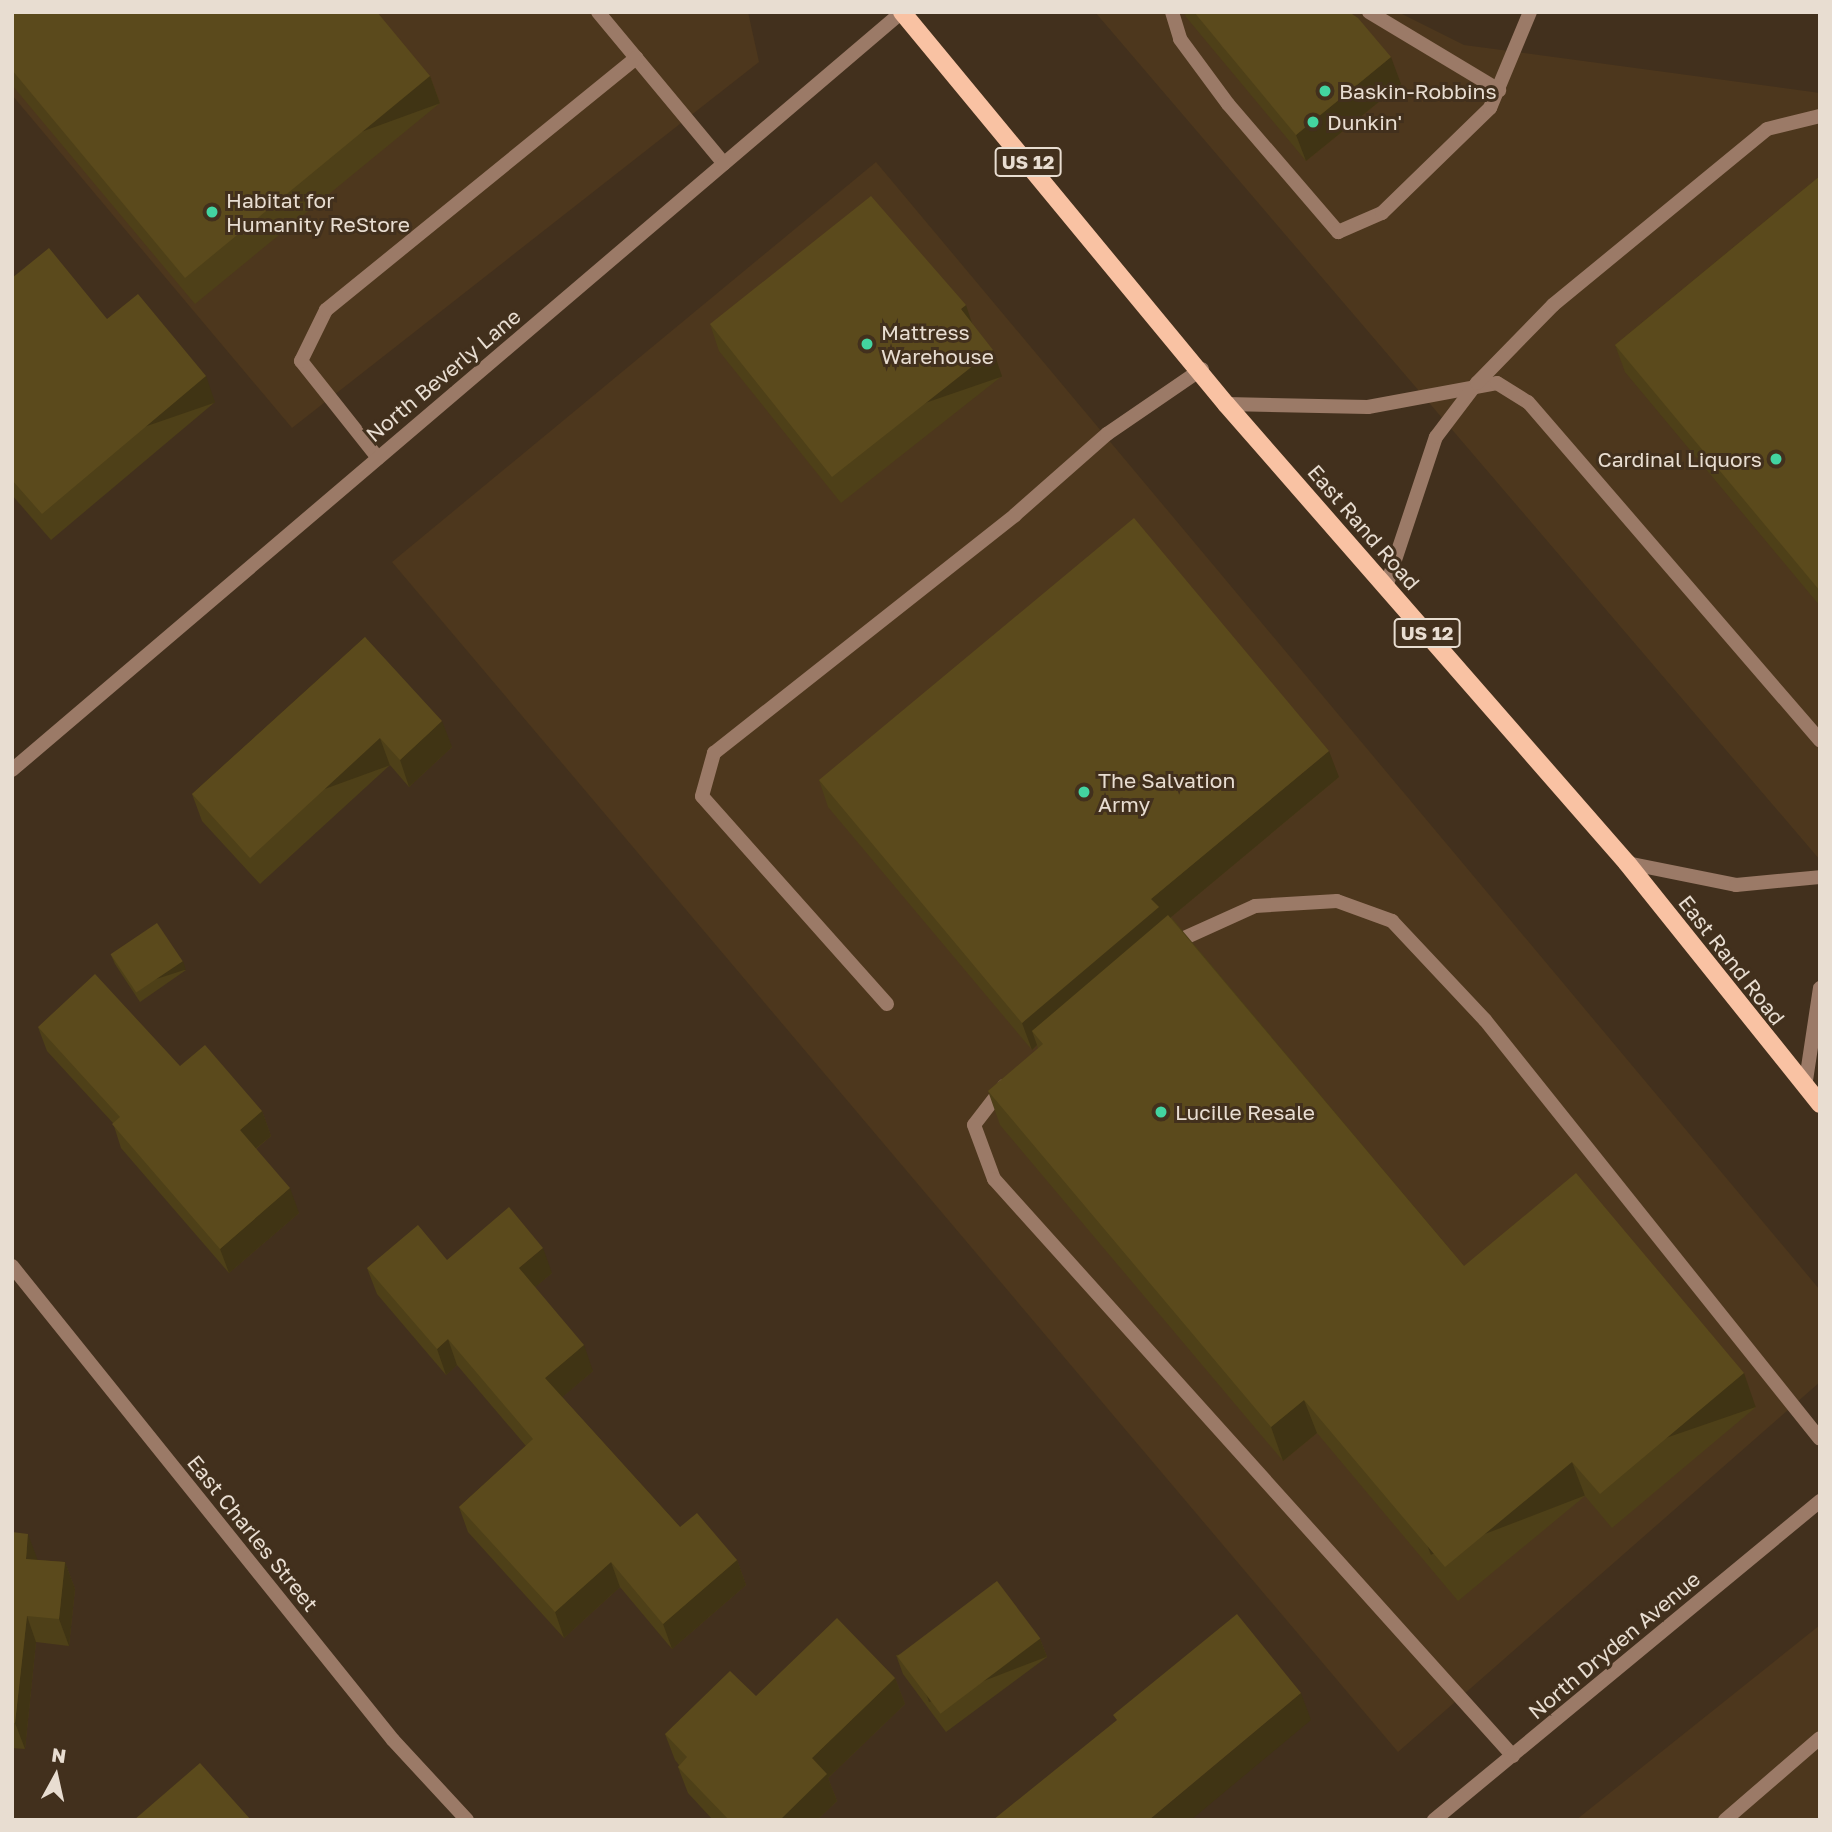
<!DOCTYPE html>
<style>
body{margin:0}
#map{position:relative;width:1832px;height:1832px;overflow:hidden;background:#42301d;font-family:"Golos Text",sans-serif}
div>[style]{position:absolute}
.built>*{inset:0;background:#4d371d}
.service>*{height:14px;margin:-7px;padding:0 7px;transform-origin:7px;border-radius:7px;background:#9b7a67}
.minor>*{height:14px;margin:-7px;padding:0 7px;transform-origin:7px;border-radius:7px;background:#9b7a67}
.tertiary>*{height:14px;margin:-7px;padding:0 7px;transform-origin:7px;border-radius:7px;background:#9b7a67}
.primary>*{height:18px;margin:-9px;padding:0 9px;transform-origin:9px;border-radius:9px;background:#f9c2a3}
.wall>*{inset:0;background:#4e4018}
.shaded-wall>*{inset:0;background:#403414;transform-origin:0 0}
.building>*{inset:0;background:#5b4a1c;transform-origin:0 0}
.dots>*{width:19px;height:19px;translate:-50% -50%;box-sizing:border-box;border:4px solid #42301d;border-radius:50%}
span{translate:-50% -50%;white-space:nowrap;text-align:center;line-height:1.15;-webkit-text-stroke:6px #42301d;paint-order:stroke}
.shield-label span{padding:2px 5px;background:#42301d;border:2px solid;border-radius:5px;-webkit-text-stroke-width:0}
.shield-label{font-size:19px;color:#e8ddd1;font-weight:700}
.poi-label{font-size:21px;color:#e8ddd1}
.left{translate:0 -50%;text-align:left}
.right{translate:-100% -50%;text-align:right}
.street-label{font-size:21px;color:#e8ddd1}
.frame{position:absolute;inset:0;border:14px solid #e8ddd1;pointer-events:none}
.north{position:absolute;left:21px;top:1741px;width:70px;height:70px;-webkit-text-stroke:5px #42301d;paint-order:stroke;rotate:8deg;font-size:19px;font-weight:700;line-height:28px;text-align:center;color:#e8ddd1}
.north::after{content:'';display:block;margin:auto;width:24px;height:32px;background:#e8ddd1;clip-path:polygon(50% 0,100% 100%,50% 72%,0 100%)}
</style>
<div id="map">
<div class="built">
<i style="clip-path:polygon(12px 12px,748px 12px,759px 62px,292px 428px,12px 95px)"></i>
<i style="clip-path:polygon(1095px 12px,1398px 12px,1464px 45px,1820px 93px,1820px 860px)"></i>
<i style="clip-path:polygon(876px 162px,1820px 1290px,1820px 1382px,1398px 1752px,392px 562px)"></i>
<i style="clip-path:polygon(1820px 1625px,1820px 1820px,1576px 1820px)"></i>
</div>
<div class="service">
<i style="left:598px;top:12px;width:197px;rotate:50.3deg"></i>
<i style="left:1172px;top:12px;width:28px;rotate:73deg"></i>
<i style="left:1180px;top:39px;width:81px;rotate:53.6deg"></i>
<i style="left:1228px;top:104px;width:169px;rotate:49.3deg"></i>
<i style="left:1338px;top:232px;width:48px;rotate:-23.4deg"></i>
<i style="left:1382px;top:213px;width:151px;rotate:-44.2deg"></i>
<i style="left:1490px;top:108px;width:104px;rotate:-67.4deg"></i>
<i style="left:1369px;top:12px;width:152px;rotate:31deg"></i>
<i style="left:1226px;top:404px;width:142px;rotate:1.2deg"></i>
<i style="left:1368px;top:407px;width:131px;rotate:-10.5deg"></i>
<i style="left:1497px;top:383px;width:36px;rotate:32deg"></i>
<i style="left:1528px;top:402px;width:447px;rotate:49.2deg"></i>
<i style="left:378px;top:458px;width:124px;rotate:-128.4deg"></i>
<i style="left:301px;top:361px;width:57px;rotate:-63.9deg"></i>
<i style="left:326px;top:310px;width:400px;rotate:-39.1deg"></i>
<i style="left:1386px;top:587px;width:158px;rotate:-71.6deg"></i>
<i style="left:1436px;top:437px;width:68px;rotate:-52.8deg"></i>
<i style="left:1477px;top:383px;width:109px;rotate:-45.7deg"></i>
<i style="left:1553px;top:305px;width:277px;rotate:-39.4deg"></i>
<i style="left:1767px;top:129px;width:55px;rotate:-13.8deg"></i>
<i style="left:1627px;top:863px;width:111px;rotate:11.4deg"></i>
<i style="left:1736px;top:885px;width:84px;rotate:-5.4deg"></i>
<i style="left:1171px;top:944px;width:92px;rotate:-24.3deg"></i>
<i style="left:1255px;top:906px;width:82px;rotate:-3.5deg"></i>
<i style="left:1337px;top:901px;width:59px;rotate:20deg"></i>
<i style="left:1392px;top:921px;width:136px;rotate:46.8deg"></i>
<i style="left:1485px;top:1020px;width:536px;rotate:51.36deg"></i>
<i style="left:887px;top:1004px;width:278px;rotate:-131.7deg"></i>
<i style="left:702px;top:796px;width:45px;rotate:-74.4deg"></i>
<i style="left:714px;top:753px;width:384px;rotate:-38.3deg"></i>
<i style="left:1015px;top:515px;width:123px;rotate:-41.4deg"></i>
<i style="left:1107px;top:434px;width:115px;rotate:-34.4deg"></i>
<i style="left:1004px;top:1086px;width:49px;rotate:127.6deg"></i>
<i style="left:974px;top:1125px;width:58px;rotate:69.7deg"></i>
<i style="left:994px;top:1179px;width:776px;rotate:48.03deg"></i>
<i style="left:1805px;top:1087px;width:100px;rotate:-81.4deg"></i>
<i style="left:1725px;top:1820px;width:125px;rotate:-40.8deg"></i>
</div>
<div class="minor">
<i style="left:12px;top:770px;width:1169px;rotate:-40.42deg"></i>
<i style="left:12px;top:1266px;width:608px;rotate:51.21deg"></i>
<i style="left:393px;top:1740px;width:109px;rotate:47.2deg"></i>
</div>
<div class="tertiary">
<i style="left:1434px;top:1820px;width:501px;rotate:-39.57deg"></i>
</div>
<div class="primary">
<i style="left:902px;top:12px;width:509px;rotate:50.43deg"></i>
<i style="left:1226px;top:404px;width:609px;rotate:48.86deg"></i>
<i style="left:1627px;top:863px;width:309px;rotate:51.3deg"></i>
</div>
<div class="wall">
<i style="clip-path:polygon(12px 12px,430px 76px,440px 103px,195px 304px,12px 85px)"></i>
<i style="clip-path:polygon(1184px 12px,1349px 12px,1401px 84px,1306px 161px,1186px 17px)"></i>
<i style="clip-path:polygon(1820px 176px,1820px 606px,1625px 372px,1615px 345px)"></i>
<i style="clip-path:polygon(12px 278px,107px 319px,215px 402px,51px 540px,12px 495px)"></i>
<i style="clip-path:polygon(710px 324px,973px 324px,1002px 376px,841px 503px,719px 351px)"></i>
<i style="clip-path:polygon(365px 637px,452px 747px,409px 787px,390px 765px,260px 884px,202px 821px,192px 794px)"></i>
<i style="clip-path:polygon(1339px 777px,1171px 917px,1464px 1266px,1756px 1407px,1612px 1528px,1585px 1496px,1458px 1601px,1317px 1433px,1283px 1461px,1000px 1125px,988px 1091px,1038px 1049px,1037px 1045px,1032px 1050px,828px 807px,819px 780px)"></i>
<i style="clip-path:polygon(111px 955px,186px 970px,140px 1002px,115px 964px)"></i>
<i style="clip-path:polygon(38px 1027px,180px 1066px,262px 1111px,271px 1136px,256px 1149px,299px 1213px,229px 1273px,121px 1148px,113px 1123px,47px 1051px)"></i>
<i style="clip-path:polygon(447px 1260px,552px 1273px,535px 1287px,593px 1371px,562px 1397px,680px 1527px,737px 1560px,746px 1585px,672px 1649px,620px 1587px,564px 1638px,468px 1532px,459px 1507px,526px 1446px,457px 1365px,446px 1375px,377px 1294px,367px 1268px)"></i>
<i style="clip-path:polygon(12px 1532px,37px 1560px,65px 1562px,75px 1589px,69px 1646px,36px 1642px,25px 1749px,12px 1748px)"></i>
<i style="clip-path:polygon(1040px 1639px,1047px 1657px,946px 1732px,903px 1674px,896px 1655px)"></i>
<i style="clip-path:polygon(895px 1678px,905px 1704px,828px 1778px,837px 1801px,817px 1820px,713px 1820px,688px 1793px,678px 1767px,679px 1765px,675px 1760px,665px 1734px,756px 1696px)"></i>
</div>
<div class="shaded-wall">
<i style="clip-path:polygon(1391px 57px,1401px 84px,1306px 161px,1296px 135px)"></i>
<i style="left:430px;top:76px;width:29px;height:318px;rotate:70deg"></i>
<i style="clip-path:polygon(966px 305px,975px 332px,961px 309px)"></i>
<i style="left:993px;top:350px;width:28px;height:205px;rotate:71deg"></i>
<i style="left:206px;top:376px;width:28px;height:214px;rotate:71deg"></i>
<i style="clip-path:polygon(442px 721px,452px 747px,409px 787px,400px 760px)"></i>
<i style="left:380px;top:738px;width:29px;height:177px;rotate:70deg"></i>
<i style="clip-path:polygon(1329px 751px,1339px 777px,1164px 923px,1032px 1031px,1037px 1045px,1032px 1050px,1022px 1023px,1151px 899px)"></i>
<i style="left:183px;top:961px;width:9px;height:56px;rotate:72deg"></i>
<i style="clip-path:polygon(262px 1111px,271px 1136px,249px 1154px,240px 1130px)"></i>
<i style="clip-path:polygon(290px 1188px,299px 1213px,229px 1273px,220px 1249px)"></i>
<i style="clip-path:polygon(543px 1248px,552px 1273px,528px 1293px,519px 1268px)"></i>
<i style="clip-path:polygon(448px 1339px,457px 1365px,446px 1375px,437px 1349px)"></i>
<i style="clip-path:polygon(584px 1345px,593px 1371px,554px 1404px,545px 1378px)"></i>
<i style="left:1744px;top:1373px;width:36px;height:188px;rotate:71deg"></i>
<i style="clip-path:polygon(1304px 1400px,1317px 1433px,1283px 1461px,1271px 1427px)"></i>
<i style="left:1572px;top:1462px;width:36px;height:165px;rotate:69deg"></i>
<i style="clip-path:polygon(28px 1534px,38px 1561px,26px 1559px)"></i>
<i style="clip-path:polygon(737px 1560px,746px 1585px,672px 1649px,663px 1624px)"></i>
<i style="clip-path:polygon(65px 1562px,75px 1589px,69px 1646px,59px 1619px)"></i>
<i style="clip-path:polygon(611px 1562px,620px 1587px,564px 1638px,555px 1612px)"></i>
<i style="clip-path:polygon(27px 1616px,36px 1642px,25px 1749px,15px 1723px)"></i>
<i style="left:1040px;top:1639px;width:19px;height:126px;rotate:69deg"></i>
<i style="clip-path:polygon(895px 1678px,905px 1704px,828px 1778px,837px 1801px,817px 1820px,780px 1820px,812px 1758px)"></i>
<i style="clip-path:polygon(1301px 1693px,1311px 1720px,1191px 1820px,1149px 1820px)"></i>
</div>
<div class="building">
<i style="clip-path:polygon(12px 12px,377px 12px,430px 76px,185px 278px,12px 70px)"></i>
<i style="clip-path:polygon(1194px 12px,1349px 12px,1358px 18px,1391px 57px,1296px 135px)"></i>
<i style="clip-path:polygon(1820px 176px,1820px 591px,1615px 345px)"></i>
<i style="clip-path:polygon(871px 196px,966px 305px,961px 309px,993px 350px,832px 477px,710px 324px)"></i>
<i style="clip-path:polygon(49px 248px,107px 319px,138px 294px,206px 376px,42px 514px,12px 480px,12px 340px,13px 340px,12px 338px,12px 278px)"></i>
<i style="clip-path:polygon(1134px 518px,1329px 751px,1151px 899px,1159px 907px,1022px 1023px,819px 780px)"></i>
<i style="clip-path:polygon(365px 637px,442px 721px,400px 760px,380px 738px,250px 858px,192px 794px)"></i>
<i style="clip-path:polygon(1168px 915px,1464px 1266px,1576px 1173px,1744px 1373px,1600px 1494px,1572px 1462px,1445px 1567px,1304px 1400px,1271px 1427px,988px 1091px,1043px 1044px,1032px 1031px)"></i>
<i style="left:157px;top:923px;width:46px;height:56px;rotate:56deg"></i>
<i style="clip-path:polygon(95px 974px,180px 1066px,205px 1045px,262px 1111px,240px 1130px,290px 1188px,220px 1249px,112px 1124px,120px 1117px,38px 1027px)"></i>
<i style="clip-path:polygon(509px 1207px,543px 1248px,519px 1268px,584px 1345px,545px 1378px,680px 1527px,697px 1513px,737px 1560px,663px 1624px,611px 1562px,555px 1612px,459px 1507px,533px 1439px,448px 1339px,437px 1349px,367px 1268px,418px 1225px,447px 1260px)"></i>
<i style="clip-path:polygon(12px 1532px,28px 1534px,26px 1559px,65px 1562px,59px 1619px,27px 1616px,15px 1723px,12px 1723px)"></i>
<i style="left:997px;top:1581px;width:72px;height:125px;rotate:53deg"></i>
<i style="clip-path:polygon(1237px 1614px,1301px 1693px,1149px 1820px,993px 1820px,1117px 1720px,1113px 1715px)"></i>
<i style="clip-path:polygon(837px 1618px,895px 1678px,812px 1758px,827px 1774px,780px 1820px,729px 1820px,678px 1767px,687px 1757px,665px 1734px,730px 1671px,756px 1696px)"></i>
<i style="clip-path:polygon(200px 1763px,251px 1820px,134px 1820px)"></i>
</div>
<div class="dots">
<i style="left:1325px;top:91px;background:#43d4a0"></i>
<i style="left:1313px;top:122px;background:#43d4a0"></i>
<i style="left:212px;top:212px;background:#43d4a0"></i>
<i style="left:867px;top:344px;background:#43d4a0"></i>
<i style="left:1776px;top:459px;background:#43d4a0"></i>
<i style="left:1084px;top:792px;background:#43d4a0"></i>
<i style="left:1161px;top:1112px;background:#43d4a0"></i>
</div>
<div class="shield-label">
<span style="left:1028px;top:162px">US 12</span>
<span style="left:1427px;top:633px">US 12</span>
</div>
<div class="poi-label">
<span class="left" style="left:1339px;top:91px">Baskin-Robbins</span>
<span class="left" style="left:1327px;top:122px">Dunkin'</span>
<span class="left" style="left:226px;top:212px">Habitat for<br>Humanity ReStore</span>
<span class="left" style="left:881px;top:344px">Mattress<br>Warehouse</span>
<span class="right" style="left:1762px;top:459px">Cardinal Liquors</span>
<span class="left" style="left:1098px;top:792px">The Salvation<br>Army</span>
<span class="left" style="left:1175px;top:1112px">Lucille Resale</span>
</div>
<div class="street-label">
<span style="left:443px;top:375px;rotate:-40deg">North Beverly Lane</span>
<span style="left:1364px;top:527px;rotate:49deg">East Rand Road</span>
<span style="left:1732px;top:960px;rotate:52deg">East Rand Road</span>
<span style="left:253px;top:1533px;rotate:51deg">East Charles Street</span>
<span style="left:1614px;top:1645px;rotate:-40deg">North Dryden Avenue</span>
</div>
<div class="frame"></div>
<div class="north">N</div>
</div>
